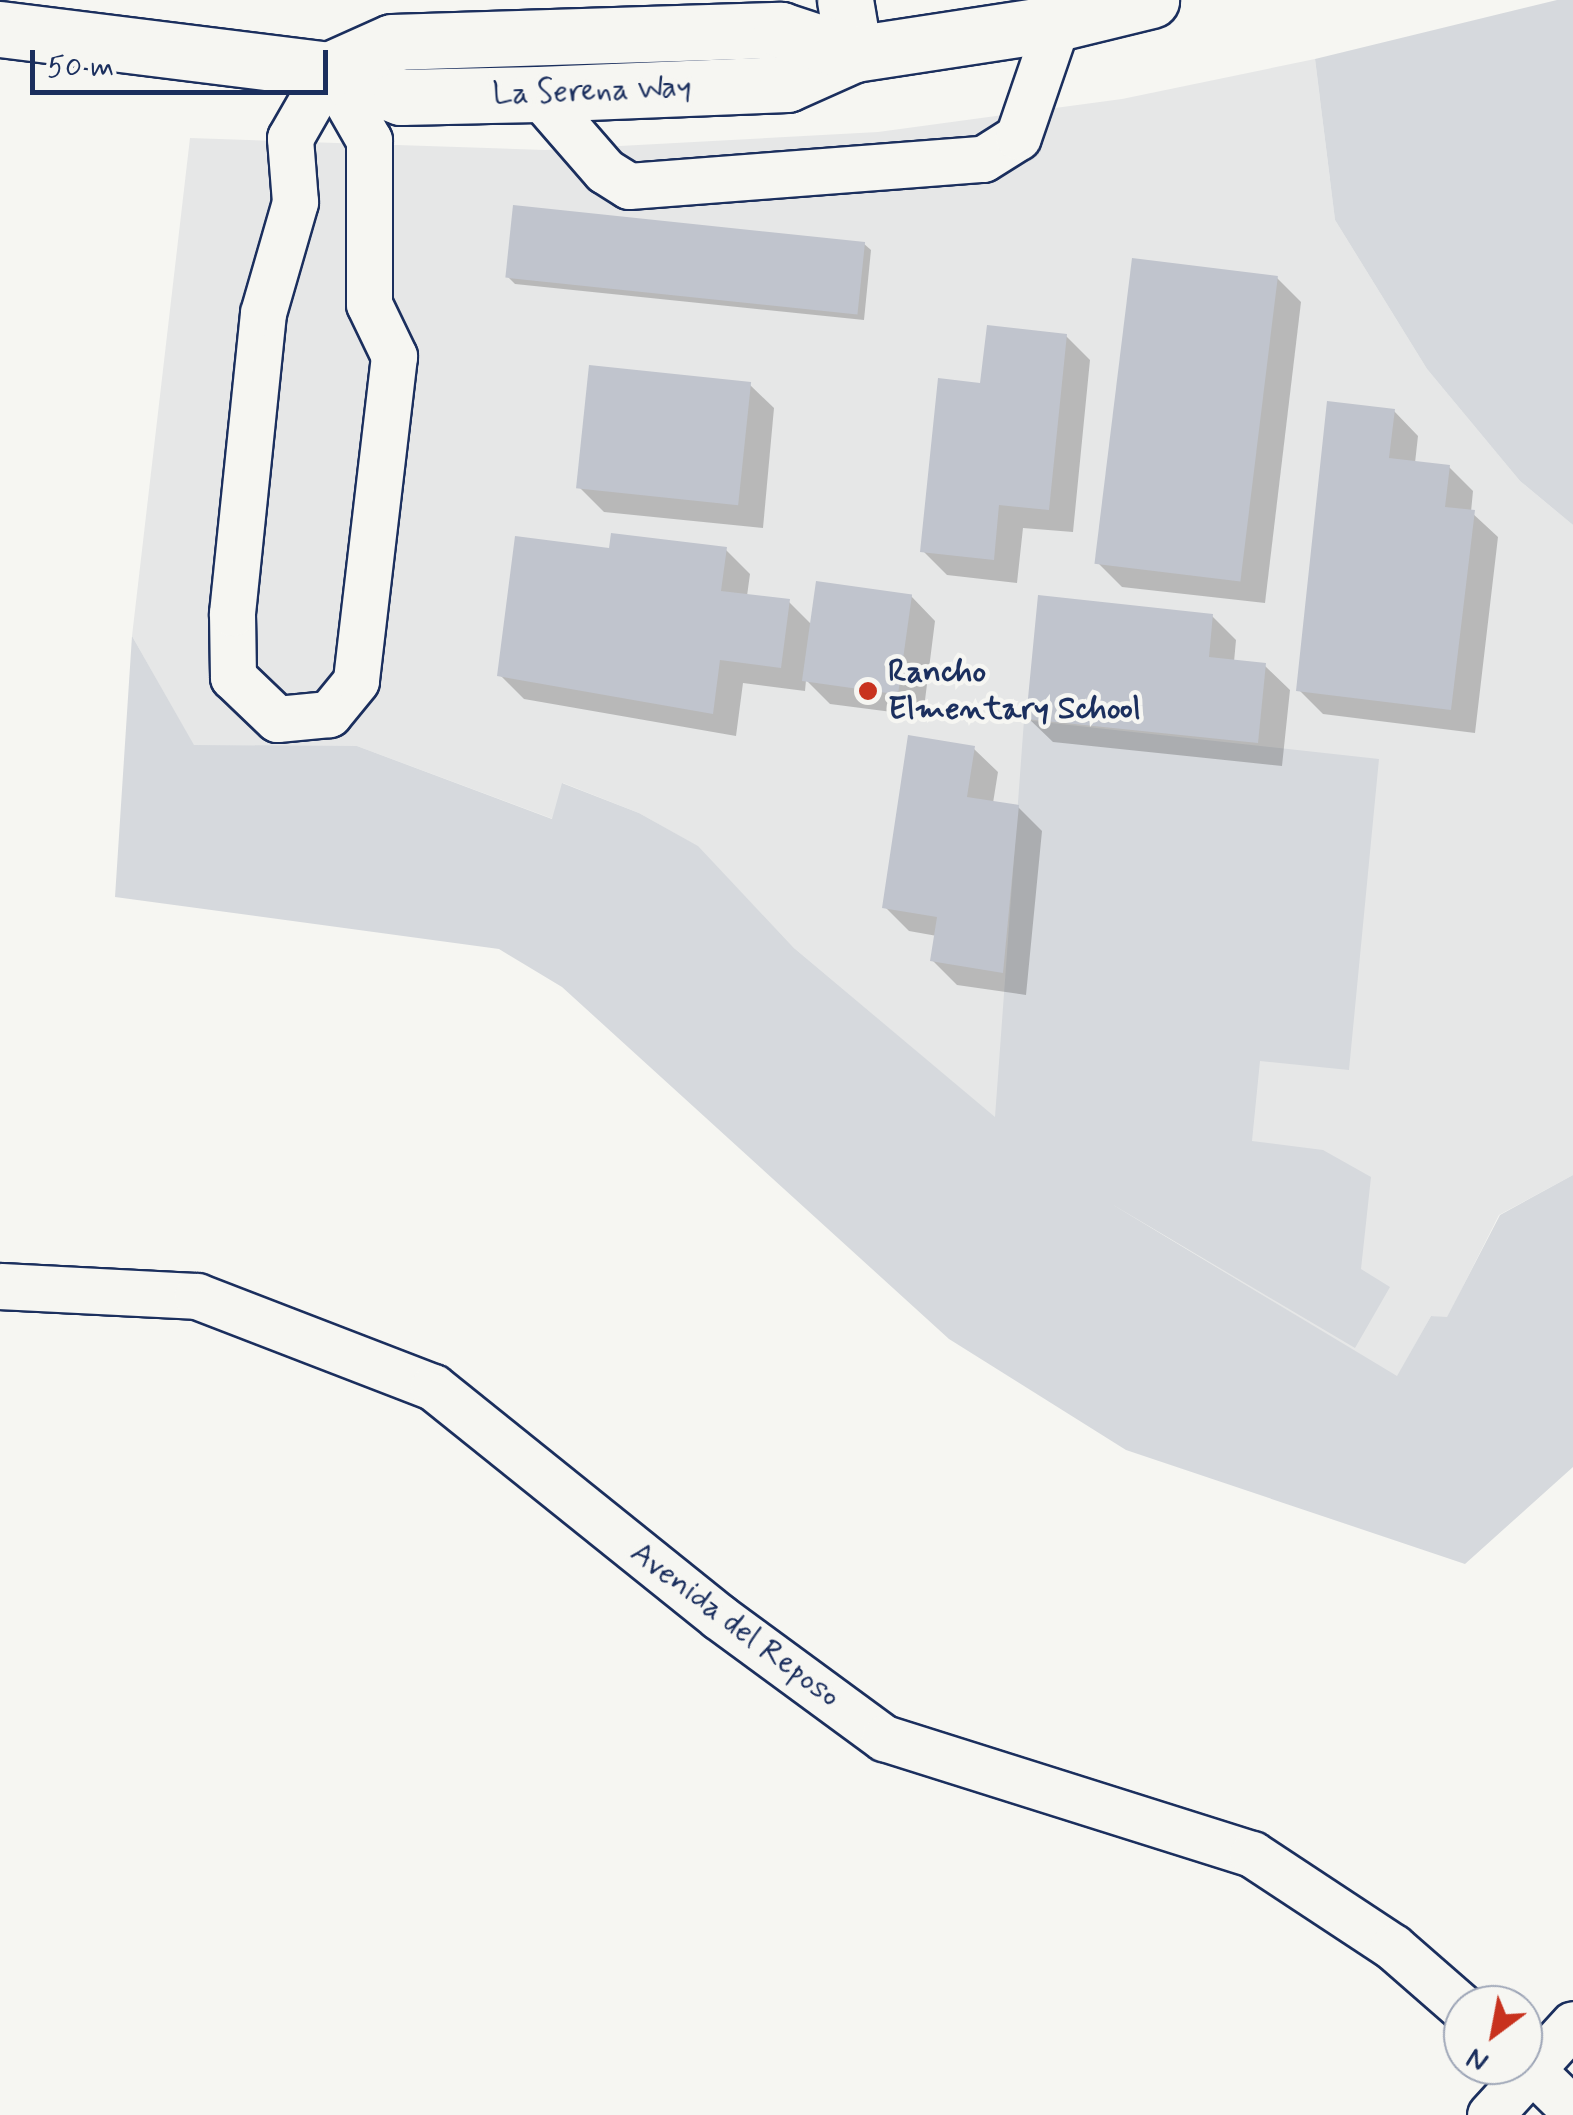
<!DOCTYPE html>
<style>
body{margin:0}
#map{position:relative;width:1573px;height:2115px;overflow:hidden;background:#f6f6f2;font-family:Mynerve,sans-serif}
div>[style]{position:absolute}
.built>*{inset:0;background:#e6e7e7}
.green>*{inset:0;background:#d6d9dd}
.shadow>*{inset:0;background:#0003}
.building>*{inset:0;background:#c0c4cd;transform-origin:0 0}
.roads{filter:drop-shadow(2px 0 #1b2f5e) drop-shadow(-2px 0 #1b2f5e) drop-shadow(0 2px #1b2f5e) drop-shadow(0 -2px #1b2f5e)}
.minor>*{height:45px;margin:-22.5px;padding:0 22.5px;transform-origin:22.5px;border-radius:22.5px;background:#f6f6f2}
.major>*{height:55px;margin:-27.5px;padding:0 27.5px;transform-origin:27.5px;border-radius:27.5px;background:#f6f6f2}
.dots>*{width:28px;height:28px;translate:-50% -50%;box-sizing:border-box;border:5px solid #f6f6f2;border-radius:50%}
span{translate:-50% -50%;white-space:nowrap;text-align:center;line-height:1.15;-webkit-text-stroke:9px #f6f6f2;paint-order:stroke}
.street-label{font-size:32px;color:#1b2f5e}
.poi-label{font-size:32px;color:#1b2f5e;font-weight:700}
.left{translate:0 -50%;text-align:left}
.north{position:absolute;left:1443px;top:1985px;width:100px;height:100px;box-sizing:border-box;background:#f6f6f2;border:2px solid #9ea6b7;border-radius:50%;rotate:212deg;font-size:28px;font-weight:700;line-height:40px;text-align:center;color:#1b2f5e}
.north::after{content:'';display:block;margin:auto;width:35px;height:45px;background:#c8321e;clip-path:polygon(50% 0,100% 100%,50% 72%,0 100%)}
.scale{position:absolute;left:30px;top:50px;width:298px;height:45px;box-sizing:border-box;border:5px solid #1b2f5e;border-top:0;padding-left:12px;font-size:30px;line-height:35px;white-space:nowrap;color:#1b2f5e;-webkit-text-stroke:8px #f6f6f2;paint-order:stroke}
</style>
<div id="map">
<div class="built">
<i style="clip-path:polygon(1315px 59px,1335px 220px,1427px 369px,1520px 481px,1573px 525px,1573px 1175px,1499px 1215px,1447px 1318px,1431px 1316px,1397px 1377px,1057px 1170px,794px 948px,697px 846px,639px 813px,563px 783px,553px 819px,357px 746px,194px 746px,132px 636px,190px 138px,545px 150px,878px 132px,1122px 99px)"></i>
</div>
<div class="green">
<i style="clip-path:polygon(1557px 0,1573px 0,1573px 525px,1520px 481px,1427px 369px,1335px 220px,1315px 59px)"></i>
<i style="clip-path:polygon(132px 636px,194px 745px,357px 746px,552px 819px,562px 783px,639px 813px,698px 846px,794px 948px,995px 1117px,1024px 720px,1379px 759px,1349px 1070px,1260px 1061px,1252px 1141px,1323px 1150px,1371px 1177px,1361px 1269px,1390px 1287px,1355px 1348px,1110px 1203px,1397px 1376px,1431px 1316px,1447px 1317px,1500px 1215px,1573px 1175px,1573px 1467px,1465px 1564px,1126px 1450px,949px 1339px,562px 987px,499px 949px,115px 897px)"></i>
</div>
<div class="shadow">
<i style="clip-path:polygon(863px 243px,871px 250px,864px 320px,515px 284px,508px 277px)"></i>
<i style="clip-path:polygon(1277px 278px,1301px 302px,1265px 603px,1122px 587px,1098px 563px)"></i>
<i style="clip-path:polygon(1066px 336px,1090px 360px,1073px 532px,1023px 528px,1017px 583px,947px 575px,923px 551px,983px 386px)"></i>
<i style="clip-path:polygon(749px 384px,774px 408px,763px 528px,604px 512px,580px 488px)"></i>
<i style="clip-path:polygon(1394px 411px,1418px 436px,1415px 463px,1449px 467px,1473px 491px,1471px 512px,1498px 537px,1475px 733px,1323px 714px,1299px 690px)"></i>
<i style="clip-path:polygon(726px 550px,750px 574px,747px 596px,789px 602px,813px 626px,911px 596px,935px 621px,923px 716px,830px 704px,806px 680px,805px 691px,743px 683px,736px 736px,524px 699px,500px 675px,611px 551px)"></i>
<i style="clip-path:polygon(1212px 616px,1236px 640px,1234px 662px,1265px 666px,1290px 690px,1282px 766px,1053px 742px,1028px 718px)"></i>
<i style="clip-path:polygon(973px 748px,998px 772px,993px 803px,1018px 807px,1042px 831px,1026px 995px,957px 985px,933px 961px,937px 936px,909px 931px,885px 907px)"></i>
</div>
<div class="building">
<i style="left:513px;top:205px;width:354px;height:73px;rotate:6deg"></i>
<i style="left:1132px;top:258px;width:147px;height:308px;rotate:7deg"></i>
<i style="clip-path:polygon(987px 325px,1067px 334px,1049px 510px,999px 505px,994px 560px,920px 552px,938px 378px,980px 383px)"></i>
<i style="left:589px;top:365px;width:163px;height:124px;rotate:6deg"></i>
<i style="clip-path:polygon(1327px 401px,1395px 409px,1389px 458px,1450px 465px,1445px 507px,1475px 510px,1451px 710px,1296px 691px)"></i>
<i style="clip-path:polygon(611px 533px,727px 547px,721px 591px,790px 599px,781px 668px,720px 660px,713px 714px,497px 676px,515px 536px,609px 548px)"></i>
<i style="left:816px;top:581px;width:97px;height:101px;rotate:8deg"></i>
<i style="clip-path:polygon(1038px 595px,1213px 614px,1209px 657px,1266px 663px,1258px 743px,1026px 719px)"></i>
<i style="clip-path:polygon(908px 735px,975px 746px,967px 797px,1019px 805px,1003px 973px,930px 961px,937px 917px,882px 908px)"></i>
</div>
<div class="roads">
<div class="minor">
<i style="left:329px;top:70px;width:81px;rotate:60.3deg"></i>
<i style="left:369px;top:140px;width:164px;rotate:90deg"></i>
<i style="left:369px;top:304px;width:58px;rotate:64.3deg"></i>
<i style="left:394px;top:356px;width:327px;rotate:96.7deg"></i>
<i style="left:356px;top:681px;width:43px;rotate:129.3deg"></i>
<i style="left:329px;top:714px;width:52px;rotate:174.5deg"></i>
<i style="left:277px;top:719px;width:61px;rotate:-136.3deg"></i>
<i style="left:233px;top:677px;width:64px;rotate:-90.9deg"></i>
<i style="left:232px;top:613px;width:302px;rotate:-84.1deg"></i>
<i style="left:263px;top:313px;width:116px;rotate:-73.9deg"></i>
<i style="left:295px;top:202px;width:64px;rotate:-94.5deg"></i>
<i style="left:290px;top:138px;width:78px;rotate:-60.2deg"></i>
<i style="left:538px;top:94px;width:102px;rotate:49deg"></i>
<i style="left:605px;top:171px;width:28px;rotate:32deg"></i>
<i style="left:629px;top:186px;width:355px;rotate:-4.4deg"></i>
<i style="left:983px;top:159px;width:41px;rotate:-32.2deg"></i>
<i style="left:1018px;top:137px;width:120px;rotate:-71.1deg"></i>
<i style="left:0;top:1286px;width:197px;rotate:2.9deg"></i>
<i style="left:197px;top:1296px;width:253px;rotate:21.1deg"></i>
<i style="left:433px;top:1387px;width:367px;rotate:38.8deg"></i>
<i style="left:719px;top:1617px;width:205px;rotate:36.3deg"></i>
<i style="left:884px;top:1738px;width:386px;rotate:17.5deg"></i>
<i style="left:1252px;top:1854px;width:169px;rotate:33.4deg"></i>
<i style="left:1393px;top:1947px;width:93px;rotate:41.1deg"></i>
<i style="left:1523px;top:2061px;width:70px;rotate:44.4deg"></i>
<i style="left:1490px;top:2115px;width:123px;rotate:-47.6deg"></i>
</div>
<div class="major">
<i style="left:845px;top:0;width:55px;rotate:80.5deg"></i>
<i style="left:0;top:29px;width:332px;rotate:7.1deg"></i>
<i style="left:329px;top:70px;width:77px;rotate:20.6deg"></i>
<i style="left:401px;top:97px;width:137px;rotate:-1.3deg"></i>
<i style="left:538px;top:94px;width:249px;rotate:-2.3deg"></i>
<i style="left:787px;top:84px;width:73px;rotate:-24.1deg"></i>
<i style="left:854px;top:54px;width:205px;rotate:-8.7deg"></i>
<i style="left:1057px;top:23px;width:97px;rotate:-13.7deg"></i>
<i style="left:329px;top:70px;width:69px;rotate:-24deg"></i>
<i style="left:392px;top:42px;width:389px;rotate:-1.8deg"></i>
<i style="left:781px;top:30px;width:77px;rotate:18.2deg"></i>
</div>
</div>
<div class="dots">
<i style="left:868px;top:691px;background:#c8321e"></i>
</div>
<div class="street-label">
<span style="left:592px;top:91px;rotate:-2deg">La Serena Way</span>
<span style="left:735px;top:1625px;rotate:37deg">Avenida del Reposo</span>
</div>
<div class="poi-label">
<span class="left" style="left:888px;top:691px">Rancho<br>Elmentary School</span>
</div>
<div class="north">N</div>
<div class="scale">50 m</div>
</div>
